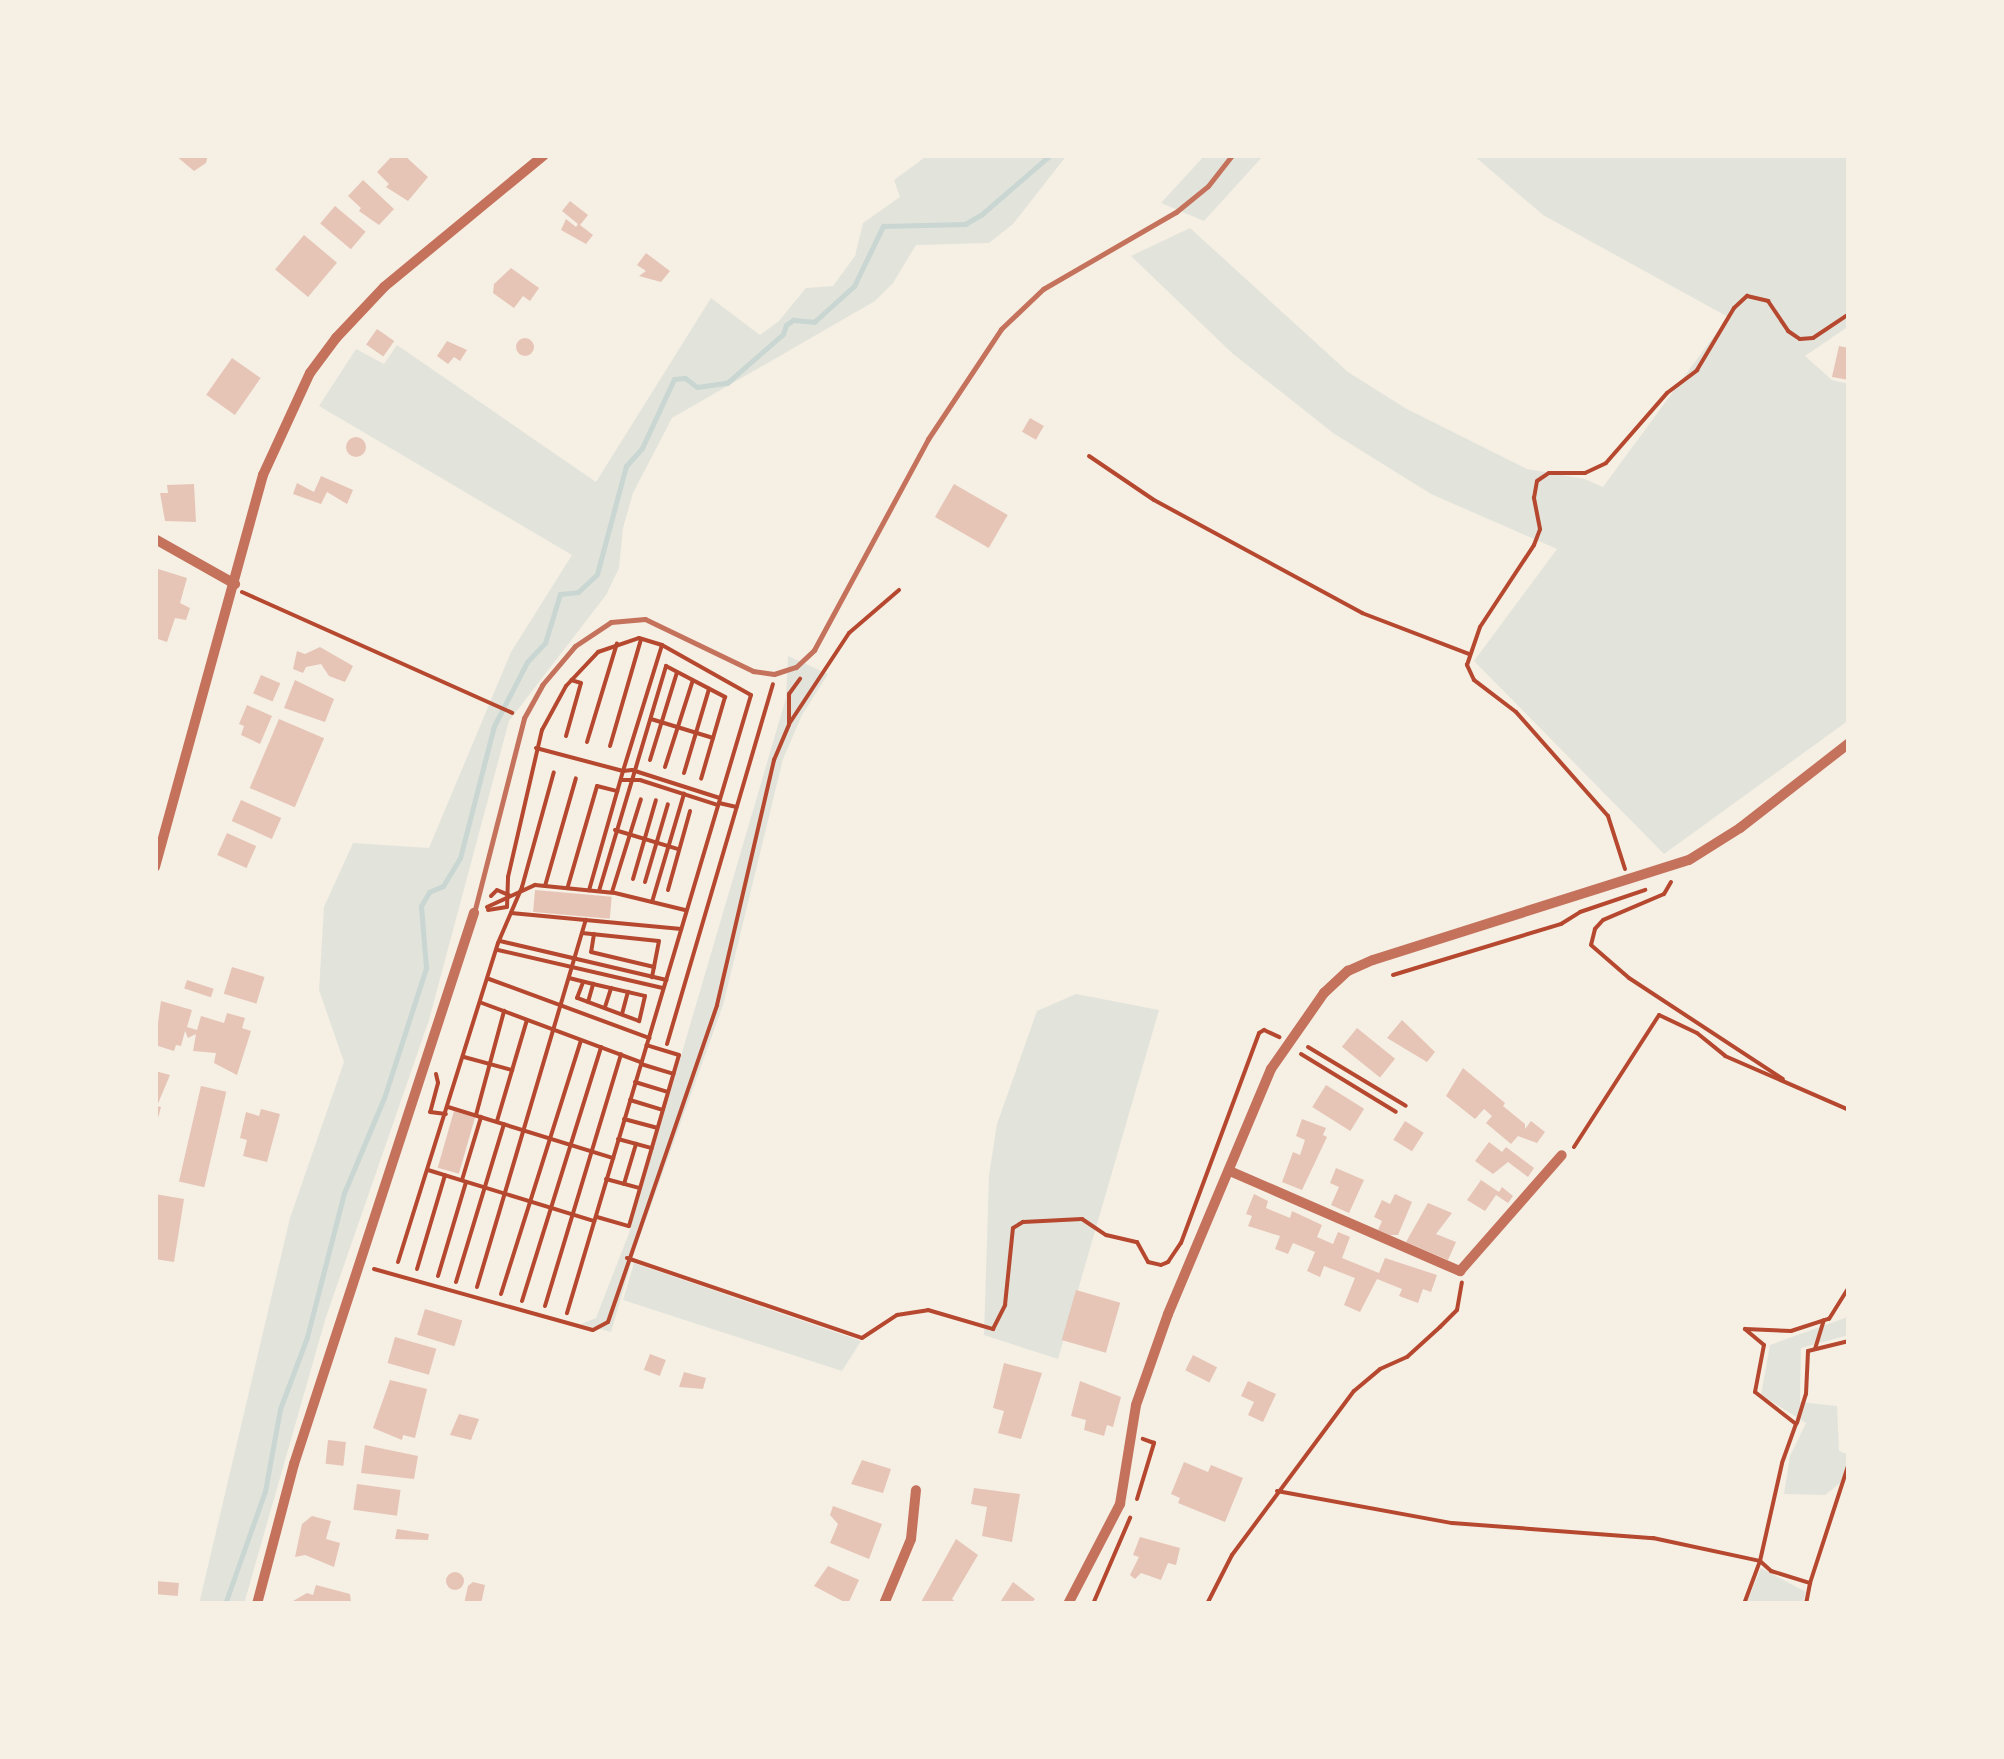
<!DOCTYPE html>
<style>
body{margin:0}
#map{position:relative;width:2004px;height:1759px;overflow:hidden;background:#f6efe4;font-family:"Fira Sans Condensed",sans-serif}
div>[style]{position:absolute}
.green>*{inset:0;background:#e2e4dc}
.stream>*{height:5px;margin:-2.5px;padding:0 2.5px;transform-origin:2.5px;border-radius:2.5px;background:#c9d6d2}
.building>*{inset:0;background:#e6c5b7;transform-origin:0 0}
.round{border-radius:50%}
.path>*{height:4px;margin:-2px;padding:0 2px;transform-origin:2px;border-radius:2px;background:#b5482f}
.service>*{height:5px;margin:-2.5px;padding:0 2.5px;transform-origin:2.5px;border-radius:2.5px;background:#c5725c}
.minor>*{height:10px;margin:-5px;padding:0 5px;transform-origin:5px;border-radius:5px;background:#c5725c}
span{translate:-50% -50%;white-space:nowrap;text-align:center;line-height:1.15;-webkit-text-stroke:9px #f6efe4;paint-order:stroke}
.frame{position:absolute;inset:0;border:158px solid #f6efe4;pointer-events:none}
</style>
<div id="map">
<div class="green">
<i style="clip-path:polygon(928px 155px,1067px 155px,1013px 224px,989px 243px,916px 245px,893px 283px,875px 301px,672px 418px,633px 493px,623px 528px,619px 568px,606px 595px,509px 721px,429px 1020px,326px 1317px,244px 1604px,199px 1604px,290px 1218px,344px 1062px,319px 990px,324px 907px,353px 843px,429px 848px,511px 652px,572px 555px,319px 406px,356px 349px,384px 364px,397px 345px,596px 482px,711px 298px,760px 335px,779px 321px,806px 288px,833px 286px,855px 256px,863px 223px,900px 197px,894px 180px)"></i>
<i style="clip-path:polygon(1205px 155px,1264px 155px,1204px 221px,1161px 203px)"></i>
<i style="clip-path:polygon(1473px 155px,1849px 155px,1849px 326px,1805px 356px,1832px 380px,1849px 384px,1849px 720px,1664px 854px,1474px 661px,1557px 549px,1431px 494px,1333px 433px,1232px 353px,1131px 256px,1190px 228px,1348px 372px,1405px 408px,1527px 469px,1585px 479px,1603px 487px,1728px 317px,1543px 215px)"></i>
<i style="clip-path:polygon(788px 656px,828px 674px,802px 715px,783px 759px,723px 1005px,634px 1253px,611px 1332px,581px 1324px,596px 1318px,629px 1233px,786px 698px)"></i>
<i style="clip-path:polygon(1076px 994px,1159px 1010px,1058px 1359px,984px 1335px,989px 1175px,997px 1124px,1037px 1011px)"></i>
<i style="clip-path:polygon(634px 1263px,861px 1341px,842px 1371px,623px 1300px)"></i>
<i style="clip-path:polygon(1849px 1311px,1849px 1335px,1801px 1348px,1800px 1402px,1837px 1406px,1839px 1451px,1847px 1454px,1844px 1480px,1825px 1495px,1784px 1494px,1790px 1456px,1806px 1423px,1761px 1395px,1770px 1345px,1845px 1318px)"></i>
<i style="clip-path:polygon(1761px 1568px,1806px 1592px,1802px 1604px,1746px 1604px)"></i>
</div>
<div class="stream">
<i style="left:225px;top:1604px;width:120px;rotate:-70.5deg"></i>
<i style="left:265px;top:1491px;width:83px;rotate:-79.6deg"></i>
<i style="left:280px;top:1409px;width:77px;rotate:-69.4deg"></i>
<i style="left:307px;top:1337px;width:149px;rotate:-75.6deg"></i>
<i style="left:344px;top:1193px;width:103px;rotate:-67.2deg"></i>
<i style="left:384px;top:1098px;width:137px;rotate:-72.1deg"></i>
<i style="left:426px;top:968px;width:62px;rotate:-94.6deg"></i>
<i style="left:421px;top:906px;width:16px;rotate:-60deg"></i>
<i style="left:429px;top:892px;width:15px;rotate:-23deg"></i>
<i style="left:443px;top:886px;width:33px;rotate:-59deg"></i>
<i style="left:460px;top:858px;width:136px;rotate:-75.6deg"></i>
<i style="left:494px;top:726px;width:72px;rotate:-62.7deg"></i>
<i style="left:527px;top:662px;width:26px;rotate:-47deg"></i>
<i style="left:545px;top:643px;width:51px;rotate:-73deg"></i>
<i style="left:560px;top:594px;width:18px;rotate:-6deg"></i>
<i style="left:578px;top:592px;width:26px;rotate:-43deg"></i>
<i style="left:597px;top:574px;width:112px;rotate:-75deg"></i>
<i style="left:626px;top:466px;width:24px;rotate:-48deg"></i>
<i style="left:642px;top:448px;width:76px;rotate:-65.1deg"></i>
<i style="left:674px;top:379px;width:11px;rotate:-5deg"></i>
<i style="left:685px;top:378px;width:15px;rotate:37deg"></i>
<i style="left:697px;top:387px;width:30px;rotate:-8deg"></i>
<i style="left:727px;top:383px;width:74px;rotate:-41.2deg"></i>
<i style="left:783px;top:334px;width:9px;rotate:-72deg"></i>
<i style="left:786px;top:325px;width:9px;rotate:-36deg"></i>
<i style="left:793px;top:320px;width:21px;rotate:5deg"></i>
<i style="left:814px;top:322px;width:54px;rotate:-42deg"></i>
<i style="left:854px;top:286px;width:67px;rotate:-64.2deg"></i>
<i style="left:883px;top:226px;width:82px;rotate:-1.4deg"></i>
<i style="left:965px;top:224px;width:20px;rotate:-30deg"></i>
<i style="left:982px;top:214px;width:90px;rotate:-40.9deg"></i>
</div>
<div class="building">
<i style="clip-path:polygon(175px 155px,208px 155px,206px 163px,194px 171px)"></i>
<i style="clip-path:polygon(393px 155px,404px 155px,428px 177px,408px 201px,386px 187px,389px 184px,377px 172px)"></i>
<i style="clip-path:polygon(363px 180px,394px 209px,379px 225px,359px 211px,361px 208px,348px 196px)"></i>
<i style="clip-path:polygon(570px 201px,588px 215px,580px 225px,593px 235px,586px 244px,561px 230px,566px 219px,576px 227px,578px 224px,562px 211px)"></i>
<i style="left:335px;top:206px;width:40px;height:23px;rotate:40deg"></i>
<i style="left:304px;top:235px;width:43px;height:45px;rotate:40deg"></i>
<i style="clip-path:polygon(646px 253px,670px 271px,661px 282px,639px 276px,646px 271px,637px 265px)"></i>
<i style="clip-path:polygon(511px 268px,539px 288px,530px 301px,523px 296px,514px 308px,493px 293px,494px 284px)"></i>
<i style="left:377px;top:329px;width:21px;height:19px;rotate:35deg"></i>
<i class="round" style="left:516px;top:338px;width:18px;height:18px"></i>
<i style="clip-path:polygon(447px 341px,467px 350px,460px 361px,454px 357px,448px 364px,437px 356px)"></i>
<i style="clip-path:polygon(1839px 346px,1849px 348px,1849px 380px,1832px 377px)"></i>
<i style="left:232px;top:358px;width:35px;height:45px;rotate:35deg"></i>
<i style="left:1030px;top:418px;width:16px;height:16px;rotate:30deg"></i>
<i class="round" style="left:346px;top:437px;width:20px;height:20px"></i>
<i style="clip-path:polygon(321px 476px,353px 490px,347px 504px,327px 492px,321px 504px,293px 494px,297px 483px,314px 492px)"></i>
<i style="clip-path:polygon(194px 484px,196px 522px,165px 521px,160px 493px,168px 493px,167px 485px)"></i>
<i style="left:954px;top:484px;width:62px;height:38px;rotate:30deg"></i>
<i style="clip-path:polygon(155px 568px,187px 578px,180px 603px,190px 608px,186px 620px,175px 618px,167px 642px,155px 638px)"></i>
<i style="clip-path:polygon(320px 647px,353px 666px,345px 682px,329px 676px,321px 664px,306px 667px,303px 673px,293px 669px,297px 651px,305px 654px)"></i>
<i style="left:261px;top:675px;width:21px;height:20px;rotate:23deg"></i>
<i style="clip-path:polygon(295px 680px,334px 699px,325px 722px,284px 708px)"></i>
<i style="clip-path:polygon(247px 705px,272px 716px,260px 744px,241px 735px,244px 726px,239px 724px)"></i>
<i style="left:279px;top:719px;width:49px;height:75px;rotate:23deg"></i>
<i style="left:241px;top:800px;width:44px;height:23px;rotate:24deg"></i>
<i style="left:227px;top:833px;width:32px;height:24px;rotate:24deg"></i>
<i style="left:535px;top:890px;width:77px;height:22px;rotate:5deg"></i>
<i style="left:232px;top:967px;width:34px;height:28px;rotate:17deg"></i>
<i style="left:187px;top:980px;width:28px;height:9px;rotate:18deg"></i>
<i style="clip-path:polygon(161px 1001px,192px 1010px,187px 1027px,197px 1030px,201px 1016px,224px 1023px,227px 1013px,245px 1018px,242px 1028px,251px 1031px,237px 1075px,214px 1063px,216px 1053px,193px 1051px,196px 1034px,188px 1038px,185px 1031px,181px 1046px,176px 1045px,174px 1051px,155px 1045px)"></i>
<i style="clip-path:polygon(1402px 1020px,1435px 1052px,1427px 1062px,1387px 1038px)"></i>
<i style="left:1357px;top:1028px;width:49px;height:24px;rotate:39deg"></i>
<i style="clip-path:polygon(1463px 1068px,1505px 1103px,1503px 1106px,1525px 1124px,1525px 1129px,1531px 1121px,1545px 1132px,1537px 1143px,1518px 1136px,1511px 1144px,1486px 1123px,1492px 1116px,1484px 1109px,1475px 1119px,1446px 1096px)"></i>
<i style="clip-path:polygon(155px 1071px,170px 1075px,157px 1106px,161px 1107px,158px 1118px,155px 1117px)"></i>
<i style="left:1326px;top:1085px;width:45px;height:26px;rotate:32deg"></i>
<i style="left:201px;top:1086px;width:26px;height:98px;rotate:13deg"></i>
<i style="clip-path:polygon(261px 1109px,280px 1114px,267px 1162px,243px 1156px,247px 1140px,240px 1138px,246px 1112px,259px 1116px)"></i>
<i style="left:454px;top:1111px;width:22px;height:59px;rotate:16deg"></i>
<i style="clip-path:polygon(1302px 1119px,1326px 1128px,1323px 1135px,1327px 1137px,1302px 1190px,1282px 1182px,1293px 1152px,1300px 1155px,1305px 1140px,1296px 1136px)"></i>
<i style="left:1405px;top:1121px;width:22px;height:22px;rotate:32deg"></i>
<i style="clip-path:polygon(1489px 1142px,1502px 1152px,1506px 1147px,1534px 1168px,1528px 1177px,1508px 1162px,1493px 1174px,1475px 1161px)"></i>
<i style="clip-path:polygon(1336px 1168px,1364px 1180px,1349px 1213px,1331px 1205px,1339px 1187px,1330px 1183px)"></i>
<i style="clip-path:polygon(1481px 1180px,1499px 1192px,1502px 1187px,1513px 1196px,1508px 1203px,1496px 1195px,1485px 1211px,1467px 1200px)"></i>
<i style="clip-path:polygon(155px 1194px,184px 1199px,174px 1262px,155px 1259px)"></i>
<i style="clip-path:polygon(1254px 1194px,1268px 1201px,1266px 1208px,1290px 1218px,1292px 1211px,1322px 1225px,1317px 1237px,1333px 1244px,1338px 1232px,1350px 1237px,1342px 1258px,1379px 1273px,1385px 1258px,1437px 1275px,1431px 1292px,1423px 1289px,1418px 1303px,1399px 1296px,1402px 1289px,1377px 1279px,1360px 1312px,1344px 1305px,1355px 1278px,1324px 1266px,1320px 1277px,1307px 1271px,1315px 1252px,1293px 1243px,1288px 1254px,1275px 1249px,1280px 1236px,1248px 1226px,1252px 1216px,1246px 1214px)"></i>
<i style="clip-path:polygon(1395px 1194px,1412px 1202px,1398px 1235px,1390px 1235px,1378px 1230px,1382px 1221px,1374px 1217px,1382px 1200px,1390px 1204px)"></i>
<i style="clip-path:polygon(1428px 1203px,1452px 1213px,1436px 1234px,1456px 1242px,1448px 1260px,1406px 1242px)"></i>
<i style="left:1076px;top:1290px;width:46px;height:52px;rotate:16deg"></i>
<i style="left:425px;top:1309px;width:39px;height:27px;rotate:17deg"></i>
<i style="left:395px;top:1337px;width:43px;height:27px;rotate:16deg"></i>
<i style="left:650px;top:1354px;width:17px;height:17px;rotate:21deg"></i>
<i style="left:1193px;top:1355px;width:27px;height:17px;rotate:27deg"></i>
<i style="clip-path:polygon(1004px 1363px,1042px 1373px,1021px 1439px,998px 1433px,1004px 1411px,993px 1408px)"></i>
<i style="clip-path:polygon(684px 1372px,706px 1378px,703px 1389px,679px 1387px)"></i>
<i style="clip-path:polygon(390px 1380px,427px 1389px,415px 1438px,403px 1435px,402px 1440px,373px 1428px)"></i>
<i style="clip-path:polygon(1080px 1381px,1121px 1397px,1113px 1427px,1107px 1425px,1104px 1436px,1084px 1430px,1086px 1420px,1071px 1416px)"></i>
<i style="clip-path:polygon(1248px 1381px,1276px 1394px,1263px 1422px,1248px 1415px,1254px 1402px,1241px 1396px)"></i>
<i style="clip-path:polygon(459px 1414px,479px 1419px,471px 1440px,450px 1435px)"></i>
<i style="left:328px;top:1440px;width:18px;height:24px;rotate:6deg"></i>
<i style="clip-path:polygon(365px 1445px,418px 1456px,414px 1479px,361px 1473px)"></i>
<i style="clip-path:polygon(862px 1460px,891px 1469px,883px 1493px,851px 1484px)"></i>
<i style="clip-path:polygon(1184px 1462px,1208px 1472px,1211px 1465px,1243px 1478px,1225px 1522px,1178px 1503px,1180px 1498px,1171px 1494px)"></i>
<i style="left:357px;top:1484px;width:44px;height:26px;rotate:8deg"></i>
<i style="clip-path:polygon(974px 1488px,1020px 1494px,1012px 1542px,982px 1536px,987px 1507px,971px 1504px)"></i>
<i style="clip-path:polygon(833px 1506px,882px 1524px,869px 1559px,830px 1543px,838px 1524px,830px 1515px)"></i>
<i style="clip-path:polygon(312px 1516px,331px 1521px,326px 1539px,340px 1543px,334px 1567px,305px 1555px,295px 1557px,302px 1524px)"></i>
<i style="clip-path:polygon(397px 1529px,429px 1534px,428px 1540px,395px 1539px)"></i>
<i style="clip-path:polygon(1140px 1537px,1180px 1548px,1176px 1565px,1168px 1563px,1161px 1580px,1141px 1573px,1135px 1579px,1130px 1575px,1139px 1557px,1133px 1555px)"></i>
<i style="clip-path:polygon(956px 1539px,978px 1555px,952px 1599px,958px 1604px,920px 1604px)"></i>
<i style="clip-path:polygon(828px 1566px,859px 1580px,848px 1604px,814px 1586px)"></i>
<i class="round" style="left:446px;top:1572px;width:18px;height:18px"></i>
<i style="left:155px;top:1581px;width:24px;height:13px;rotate:5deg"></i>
<i style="clip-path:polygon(473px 1582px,485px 1585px,481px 1604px,464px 1604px,468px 1586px)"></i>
<i style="clip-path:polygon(1013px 1582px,1035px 1599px,1031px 1604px,999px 1604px)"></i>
<i style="clip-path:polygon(316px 1585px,350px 1594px,351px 1602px,288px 1604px,307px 1593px,313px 1595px)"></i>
</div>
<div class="path">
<i style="left:1089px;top:456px;width:78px;rotate:34.1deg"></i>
<i style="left:1154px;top:500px;width:237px;rotate:28.5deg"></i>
<i style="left:1362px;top:613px;width:115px;rotate:21deg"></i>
<i style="left:242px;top:592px;width:296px;rotate:24.1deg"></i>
<i style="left:662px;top:645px;width:132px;rotate:107.2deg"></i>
<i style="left:623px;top:771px;width:9px;rotate:-6deg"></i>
<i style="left:632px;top:770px;width:92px;rotate:17.7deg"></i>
<i style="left:651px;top:719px;width:65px;rotate:17deg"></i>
<i style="left:789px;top:724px;width:30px;rotate:-90deg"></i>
<i style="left:789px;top:694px;width:19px;rotate:-54deg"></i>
<i style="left:566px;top:736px;width:55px;rotate:-74.2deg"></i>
<i style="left:581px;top:683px;width:10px;rotate:-163deg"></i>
<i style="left:587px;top:742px;width:103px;rotate:-73.1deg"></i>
<i style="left:610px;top:746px;width:111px;rotate:-73.8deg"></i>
<i style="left:536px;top:748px;width:90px;rotate:14.8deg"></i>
<i style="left:623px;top:771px;width:124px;rotate:105.9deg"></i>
<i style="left:650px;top:760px;width:92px;rotate:-72.9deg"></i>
<i style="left:665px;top:767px;width:91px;rotate:-72.2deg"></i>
<i style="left:684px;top:773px;width:88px;rotate:-73.4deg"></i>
<i style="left:622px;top:780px;width:18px"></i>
<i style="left:640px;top:780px;width:82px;rotate:17.8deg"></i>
<i style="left:719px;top:803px;width:18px;rotate:13deg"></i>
<i style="left:615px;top:830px;width:66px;rotate:16.8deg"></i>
<i style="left:1625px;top:869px;width:56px;rotate:-107.8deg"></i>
<i style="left:1608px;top:816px;width:139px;rotate:-131.5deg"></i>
<i style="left:1516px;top:712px;width:53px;rotate:-142.7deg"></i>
<i style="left:1474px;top:680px;width:17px;rotate:-115deg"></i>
<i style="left:1467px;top:665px;width:40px;rotate:-71.1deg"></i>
<i style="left:1480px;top:627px;width:98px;rotate:-56.6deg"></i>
<i style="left:1534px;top:545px;width:17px;rotate:-69deg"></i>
<i style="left:1540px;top:529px;width:32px;rotate:-101deg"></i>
<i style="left:1534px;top:498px;width:17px;rotate:-80deg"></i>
<i style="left:1537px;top:481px;width:14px;rotate:-34deg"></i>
<i style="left:1549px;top:473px;width:36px"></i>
<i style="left:1585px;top:473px;width:23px;rotate:-25deg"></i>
<i style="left:1606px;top:463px;width:93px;rotate:-48.9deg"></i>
<i style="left:1667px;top:393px;width:38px;rotate:-37deg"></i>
<i style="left:1697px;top:370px;width:72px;rotate:-59.2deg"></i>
<i style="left:1734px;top:308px;width:18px;rotate:-43deg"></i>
<i style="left:1747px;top:296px;width:22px;rotate:13deg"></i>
<i style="left:1768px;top:301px;width:36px;rotate:56deg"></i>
<i style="left:1788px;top:331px;width:14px;rotate:34deg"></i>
<i style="left:1800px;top:339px;width:13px;rotate:-4deg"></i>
<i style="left:1813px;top:338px;width:43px;rotate:-33.7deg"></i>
<i style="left:633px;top:879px;width:82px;rotate:-73.8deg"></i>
<i style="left:645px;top:882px;width:81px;rotate:-73.6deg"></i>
<i style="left:1671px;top:882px;width:14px;rotate:120deg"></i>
<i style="left:1664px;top:894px;width:66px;rotate:156.9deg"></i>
<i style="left:1603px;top:920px;width:12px;rotate:132deg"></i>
<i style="left:1595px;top:929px;width:16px;rotate:104deg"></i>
<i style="left:1591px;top:945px;width:50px;rotate:41deg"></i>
<i style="left:1629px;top:978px;width:184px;rotate:33.3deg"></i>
<i style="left:545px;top:886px;width:112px;rotate:-74deg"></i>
<i style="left:568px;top:886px;width:104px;rotate:-73.8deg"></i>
<i style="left:597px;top:786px;width:21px;rotate:14deg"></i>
<i style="left:668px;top:890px;width:82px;rotate:-74.4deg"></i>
<i style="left:599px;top:891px;width:235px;rotate:-73.4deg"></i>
<i style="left:666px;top:666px;width:67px;rotate:27.7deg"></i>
<i style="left:725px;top:697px;width:85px;rotate:106.3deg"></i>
<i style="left:612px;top:892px;width:97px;rotate:-72.7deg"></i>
<i style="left:491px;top:896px;width:8px;rotate:-45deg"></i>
<i style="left:497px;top:890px;width:13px;rotate:23deg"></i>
<i style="left:652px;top:902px;width:113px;rotate:-73.5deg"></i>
<i style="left:487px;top:907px;width:53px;rotate:-24.6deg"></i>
<i style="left:535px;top:885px;width:80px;rotate:5.7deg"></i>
<i style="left:615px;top:893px;width:72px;rotate:13.7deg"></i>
<i style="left:488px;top:910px;width:19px;rotate:-9deg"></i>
<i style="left:507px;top:907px;width:30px;rotate:-88deg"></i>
<i style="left:508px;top:877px;width:151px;rotate:-77deg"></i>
<i style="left:542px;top:730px;width:50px;rotate:-61.4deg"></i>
<i style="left:566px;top:686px;width:47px;rotate:-46.7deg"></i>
<i style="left:598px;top:652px;width:43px;rotate:-18.9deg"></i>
<i style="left:639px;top:638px;width:24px;rotate:17deg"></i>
<i style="left:662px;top:645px;width:102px;rotate:29.3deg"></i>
<i style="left:751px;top:695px;width:645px;rotate:106.58deg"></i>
<i style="left:511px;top:913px;width:171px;rotate:5.4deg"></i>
<i style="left:582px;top:933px;width:77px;rotate:5.9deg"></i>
<i style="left:659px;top:941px;width:37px;rotate:101deg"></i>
<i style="left:594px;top:934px;width:18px;rotate:99deg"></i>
<i style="left:591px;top:952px;width:65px;rotate:13.4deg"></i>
<i style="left:500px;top:941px;width:171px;rotate:13.2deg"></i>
<i style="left:498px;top:950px;width:169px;rotate:13deg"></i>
<i style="left:1393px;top:975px;width:176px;rotate:-16.9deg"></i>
<i style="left:1561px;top:924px;width:22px;rotate:-32deg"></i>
<i style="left:1580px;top:912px;width:69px;rotate:-18.7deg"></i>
<i style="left:569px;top:978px;width:25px;rotate:14deg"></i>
<i style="left:593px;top:984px;width:53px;rotate:13deg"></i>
<i style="left:645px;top:996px;width:26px;rotate:103deg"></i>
<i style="left:639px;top:1021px;width:66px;rotate:-159.6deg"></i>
<i style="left:577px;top:998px;width:17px;rotate:-69deg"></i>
<i style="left:489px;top:979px;width:171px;rotate:20.2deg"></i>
<i style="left:588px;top:1002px;width:19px;rotate:-74deg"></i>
<i style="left:482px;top:1003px;width:170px;rotate:20.4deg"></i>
<i style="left:605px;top:1007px;width:20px;rotate:-72deg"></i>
<i style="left:622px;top:1014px;width:23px;rotate:-75deg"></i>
<i style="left:667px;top:1044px;width:375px;rotate:-73.6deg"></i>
<i style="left:1308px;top:1047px;width:114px;rotate:31deg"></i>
<i style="left:1301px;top:1054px;width:111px;rotate:31.4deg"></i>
<i style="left:464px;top:1057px;width:50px;rotate:15.2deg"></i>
<i style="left:641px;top:1064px;width:34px;rotate:17deg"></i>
<i style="left:436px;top:1074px;width:9px;rotate:77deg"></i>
<i style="left:438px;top:1083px;width:30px;rotate:105deg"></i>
<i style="left:430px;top:1112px;width:16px;rotate:7deg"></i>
<i style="left:635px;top:1082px;width:34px;rotate:17deg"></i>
<i style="left:630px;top:1100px;width:34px;rotate:17deg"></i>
<i style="left:448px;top:1107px;width:173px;rotate:17.2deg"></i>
<i style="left:476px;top:1115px;width:108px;rotate:-74.9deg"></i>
<i style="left:624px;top:1119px;width:34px;rotate:15deg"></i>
<i style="left:497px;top:1121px;width:105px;rotate:-73.5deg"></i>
<i style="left:618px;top:1139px;width:35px;rotate:15deg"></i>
<i style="left:1574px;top:1147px;width:157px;rotate:-57.2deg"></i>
<i style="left:1659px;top:1015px;width:42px;rotate:25.3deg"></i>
<i style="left:1697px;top:1033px;width:36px;rotate:39deg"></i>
<i style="left:1725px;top:1056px;width:135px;rotate:23.5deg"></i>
<i style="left:428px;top:1170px;width:174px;rotate:17.1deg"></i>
<i style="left:606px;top:1179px;width:35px;rotate:15deg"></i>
<i style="left:462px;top:1180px;width:66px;rotate:-73.2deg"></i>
<i style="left:624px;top:1184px;width:42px;rotate:-73.3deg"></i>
<i style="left:597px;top:1217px;width:33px;rotate:16deg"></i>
<i style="left:629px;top:1226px;width:178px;rotate:-73.7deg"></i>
<i style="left:679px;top:1055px;width:34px;rotate:-163deg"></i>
<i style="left:627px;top:1258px;width:248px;rotate:18.8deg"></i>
<i style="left:862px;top:1338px;width:42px;rotate:-33.3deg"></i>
<i style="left:897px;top:1315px;width:31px;rotate:-9deg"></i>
<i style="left:928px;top:1310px;width:68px;rotate:16.3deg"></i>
<i style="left:993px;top:1329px;width:27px;rotate:-63deg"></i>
<i style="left:1005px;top:1305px;width:77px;rotate:-84.1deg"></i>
<i style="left:1013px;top:1228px;width:12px;rotate:-31deg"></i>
<i style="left:1023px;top:1222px;width:59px;rotate:-2.9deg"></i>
<i style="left:1082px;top:1219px;width:29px;rotate:34deg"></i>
<i style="left:1106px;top:1235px;width:32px;rotate:13deg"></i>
<i style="left:1137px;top:1242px;width:23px;rotate:61deg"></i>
<i style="left:1148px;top:1262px;width:13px;rotate:13deg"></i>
<i style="left:1161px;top:1265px;width:8px;rotate:-23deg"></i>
<i style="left:1168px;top:1262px;width:23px;rotate:-56deg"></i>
<i style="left:1181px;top:1243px;width:224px;rotate:-69.6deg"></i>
<i style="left:1259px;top:1033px;width:6px;rotate:-31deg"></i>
<i style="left:1264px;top:1030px;width:17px;rotate:25deg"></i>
<i style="left:398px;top:1262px;width:334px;rotate:-72.6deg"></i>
<i style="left:498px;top:943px;width:61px;rotate:-66.8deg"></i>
<i style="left:522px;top:887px;width:119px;rotate:-74.5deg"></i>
<i style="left:374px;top:1269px;width:227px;rotate:15.6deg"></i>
<i style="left:593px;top:1330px;width:17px;rotate:-28deg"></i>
<i style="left:608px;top:1322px;width:335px;rotate:-71deg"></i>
<i style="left:717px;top:1005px;width:252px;rotate:-76.9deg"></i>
<i style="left:774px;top:760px;width:39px;rotate:-67deg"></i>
<i style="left:789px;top:724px;width:109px;rotate:-56.6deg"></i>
<i style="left:849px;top:633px;width:66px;rotate:-40.7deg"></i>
<i style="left:417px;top:1269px;width:98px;rotate:-73.4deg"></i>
<i style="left:438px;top:1276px;width:98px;rotate:-73.4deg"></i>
<i style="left:456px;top:1282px;width:165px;rotate:-73.1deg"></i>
<i style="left:477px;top:1287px;width:383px;rotate:-73.5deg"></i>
<i style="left:501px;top:1294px;width:266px;rotate:-72.5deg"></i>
<i style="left:522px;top:1301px;width:266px;rotate:-72.7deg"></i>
<i style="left:545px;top:1306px;width:263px;rotate:-73.2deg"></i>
<i style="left:1815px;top:1349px;width:30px;rotate:-73deg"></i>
<i style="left:1797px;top:1423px;width:30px;rotate:-73deg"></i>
<i style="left:1806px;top:1394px;width:43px;rotate:-87.3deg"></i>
<i style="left:1808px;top:1351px;width:42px;rotate:-13.7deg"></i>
<i style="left:1277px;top:1491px;width:178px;rotate:10.4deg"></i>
<i style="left:1452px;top:1523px;width:202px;rotate:4.3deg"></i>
<i style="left:1653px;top:1538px;width:109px;rotate:12.1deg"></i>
<i style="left:1760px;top:1561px;width:100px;rotate:-77.3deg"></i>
<i style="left:1782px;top:1463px;width:41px;rotate:-70.3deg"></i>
<i style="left:1796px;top:1424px;width:52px;rotate:-142deg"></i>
<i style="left:1755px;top:1392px;width:48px;rotate:-79.2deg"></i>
<i style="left:1764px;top:1345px;width:25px;rotate:-140deg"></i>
<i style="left:1745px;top:1329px;width:46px;rotate:2.5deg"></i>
<i style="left:1791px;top:1331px;width:40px;rotate:-18deg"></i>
<i style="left:1829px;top:1319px;width:38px;rotate:-58deg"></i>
<i style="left:1137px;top:1499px;width:59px;rotate:-73.1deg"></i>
<i style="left:1154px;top:1443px;width:12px;rotate:-160deg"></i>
<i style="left:1093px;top:1604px;width:94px;rotate:-66.7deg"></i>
<i style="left:1207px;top:1604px;width:55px;rotate:-63deg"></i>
<i style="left:1232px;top:1555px;width:204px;rotate:-53.4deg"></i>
<i style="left:1354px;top:1391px;width:34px;rotate:-40deg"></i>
<i style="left:1380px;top:1369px;width:30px;rotate:-24deg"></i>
<i style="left:1407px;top:1357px;width:45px;rotate:-42.3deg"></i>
<i style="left:1440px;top:1327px;width:24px;rotate:-45deg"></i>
<i style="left:1457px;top:1310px;width:28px;rotate:-80deg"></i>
<i style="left:1744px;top:1604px;width:46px;rotate:-69.6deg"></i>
<i style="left:1760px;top:1561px;width:15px;rotate:42deg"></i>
<i style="left:1771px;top:1571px;width:41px;rotate:17.1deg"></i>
<i style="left:1810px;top:1583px;width:126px;rotate:-72deg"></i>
<i style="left:1806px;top:1604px;width:21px;rotate:-79deg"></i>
</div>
<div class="service">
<i style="left:474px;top:913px;width:201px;rotate:-75.6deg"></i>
<i style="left:524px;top:718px;width:38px;rotate:-61deg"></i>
<i style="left:542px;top:685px;width:51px;rotate:-49.8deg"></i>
<i style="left:575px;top:646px;width:43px;rotate:-33.7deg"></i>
<i style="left:611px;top:622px;width:34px;rotate:-5deg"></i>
<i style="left:645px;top:619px;width:120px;rotate:25.7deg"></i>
<i style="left:753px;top:671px;width:21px;rotate:8deg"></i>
<i style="left:774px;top:674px;width:23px;rotate:-18deg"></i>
<i style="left:796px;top:667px;width:25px;rotate:-43deg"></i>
<i style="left:814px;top:650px;width:240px;rotate:-61.6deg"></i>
<i style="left:928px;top:439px;width:132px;rotate:-56.4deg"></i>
<i style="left:1001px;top:329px;width:58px;rotate:-43.6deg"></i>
<i style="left:1043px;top:289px;width:154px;rotate:-30.1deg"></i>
<i style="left:1176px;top:212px;width:41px;rotate:-39.1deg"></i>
<i style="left:1208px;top:186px;width:39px;rotate:-52deg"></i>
</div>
<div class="minor">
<i style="left:155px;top:539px;width:92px;rotate:29.4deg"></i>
<i style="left:155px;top:867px;width:407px;rotate:-74.6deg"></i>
<i style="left:263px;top:475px;width:112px;rotate:-65.3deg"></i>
<i style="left:310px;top:373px;width:44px;rotate:-53.4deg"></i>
<i style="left:336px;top:338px;width:70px;rotate:-46.7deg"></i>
<i style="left:384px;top:287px;width:207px;rotate:-39.5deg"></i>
<i style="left:1232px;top:1172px;width:249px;rotate:23.5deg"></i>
<i style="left:1460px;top:1271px;width:154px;rotate:-48.7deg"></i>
<i style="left:257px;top:1604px;width:145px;rotate:-75.2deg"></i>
<i style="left:294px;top:1464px;width:580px;rotate:-71.91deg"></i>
<i style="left:884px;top:1604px;width:70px;rotate:-67.4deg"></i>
<i style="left:911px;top:1539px;width:49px;rotate:-84.2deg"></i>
<i style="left:1068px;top:1604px;width:113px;rotate:-62.5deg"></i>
<i style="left:1120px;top:1504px;width:100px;rotate:-80.8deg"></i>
<i style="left:1136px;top:1405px;width:96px;rotate:-70.6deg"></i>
<i style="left:1168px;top:1314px;width:266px;rotate:-67.2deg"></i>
<i style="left:1271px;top:1069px;width:93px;rotate:-55.1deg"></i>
<i style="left:1324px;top:993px;width:33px;rotate:-43deg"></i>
<i style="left:1348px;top:971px;width:27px;rotate:-24deg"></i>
<i style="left:1373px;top:960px;width:331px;rotate:-17.6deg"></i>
<i style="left:1689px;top:860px;width:60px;rotate:-32.1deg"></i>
<i style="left:1740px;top:828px;width:138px;rotate:-37.9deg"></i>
</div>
<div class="frame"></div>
</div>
